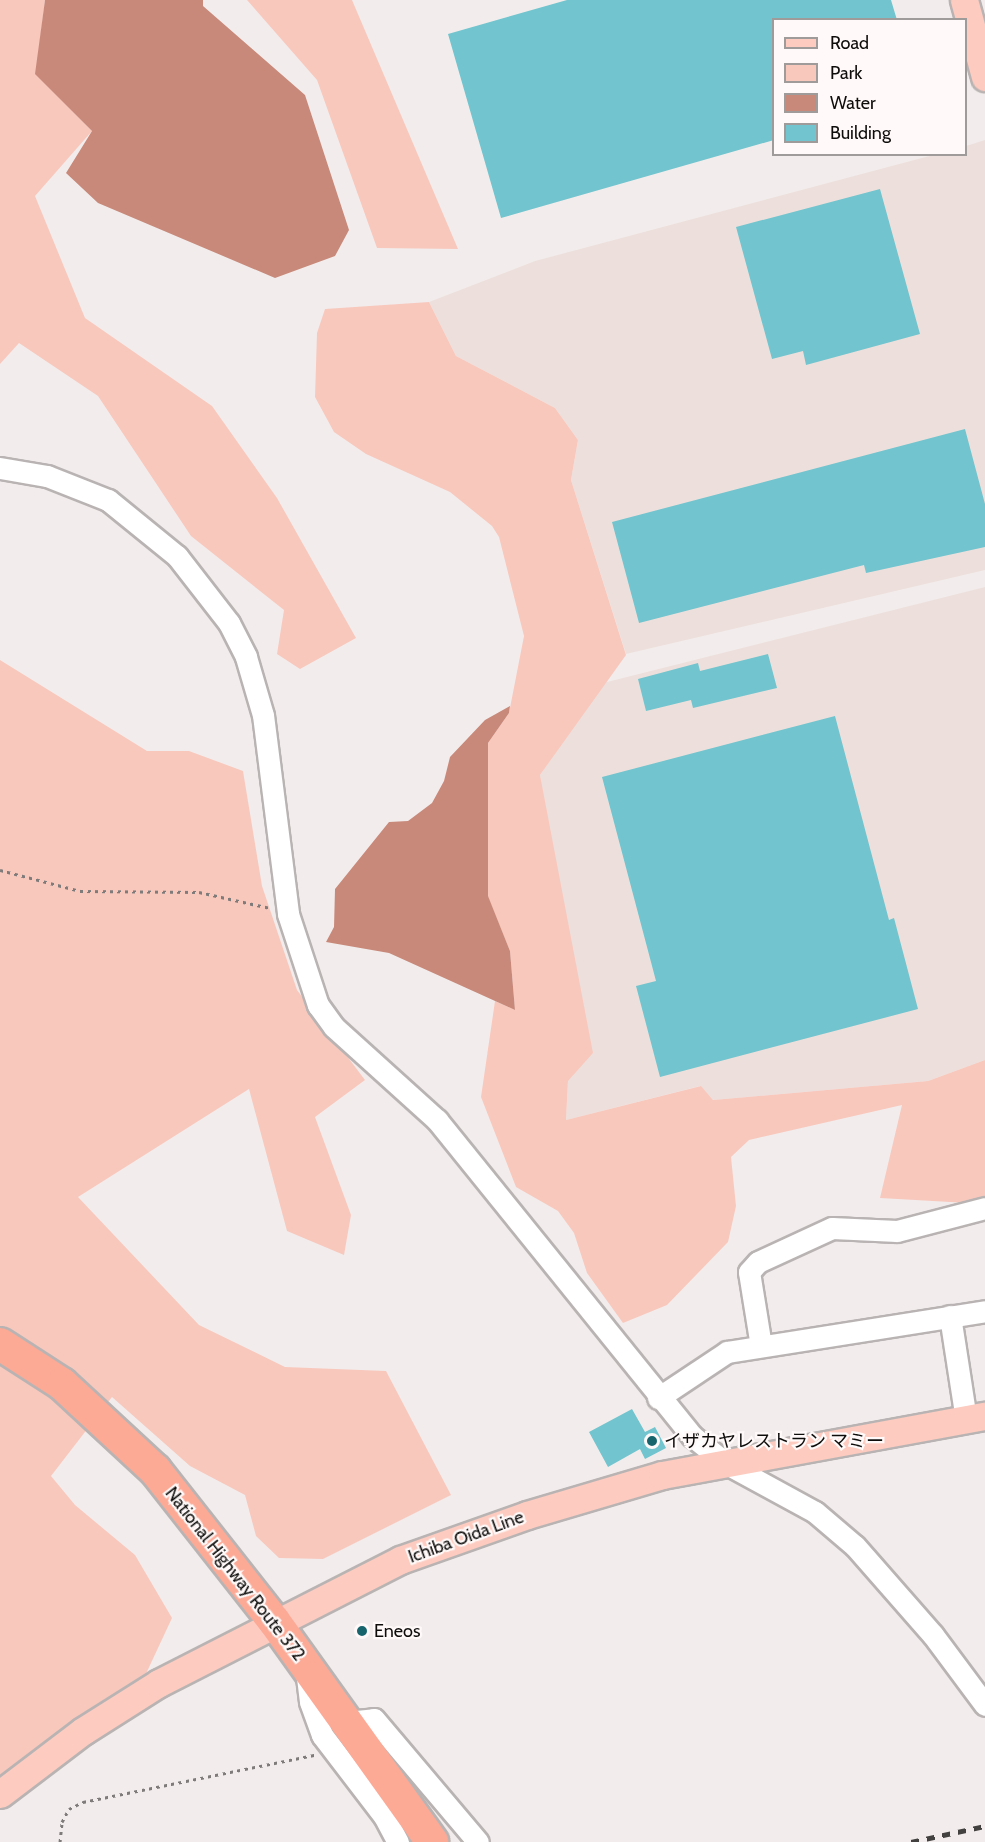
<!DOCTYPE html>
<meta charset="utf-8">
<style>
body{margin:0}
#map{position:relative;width:985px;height:1842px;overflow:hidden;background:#f2edec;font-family:Cabin,"Noto Sans JP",sans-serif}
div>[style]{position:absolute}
.built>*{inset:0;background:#ede0dc}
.green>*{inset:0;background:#f8c8bd}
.water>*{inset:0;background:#c8897a}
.building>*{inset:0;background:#72c4ce}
.path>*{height:3px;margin-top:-1.5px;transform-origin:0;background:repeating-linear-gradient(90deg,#7e7b7a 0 3px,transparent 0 7.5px)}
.roads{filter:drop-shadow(2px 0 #b9b4b3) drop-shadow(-2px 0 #b9b4b3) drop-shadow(0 2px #b9b4b3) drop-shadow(0 -2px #b9b4b3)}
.minor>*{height:21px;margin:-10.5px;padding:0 10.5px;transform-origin:10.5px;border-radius:10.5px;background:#fff}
.major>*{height:27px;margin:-13.5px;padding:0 13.5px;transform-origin:13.5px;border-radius:13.5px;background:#fdcbc0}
.highway>*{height:32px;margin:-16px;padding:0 16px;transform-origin:16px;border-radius:16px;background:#fca996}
.rail>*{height:4.5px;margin-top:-2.25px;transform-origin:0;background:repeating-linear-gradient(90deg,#434140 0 8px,transparent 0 16px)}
.dots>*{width:16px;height:16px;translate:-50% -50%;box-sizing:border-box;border:3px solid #fffaf9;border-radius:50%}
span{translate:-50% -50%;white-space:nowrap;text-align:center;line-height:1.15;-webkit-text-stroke:4.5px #fffaf9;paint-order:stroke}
.poi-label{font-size:18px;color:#0e0d0c}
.left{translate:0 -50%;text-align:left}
.street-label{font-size:18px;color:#0e0d0c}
.legend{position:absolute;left:772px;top:18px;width:195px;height:138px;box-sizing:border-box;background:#fffaf9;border:2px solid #9f9b9a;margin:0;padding:8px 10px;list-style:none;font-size:18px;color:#0e0d0c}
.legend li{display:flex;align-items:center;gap:12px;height:30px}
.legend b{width:30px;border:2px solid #9f9b9a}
</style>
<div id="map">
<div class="built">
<i style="clip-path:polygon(985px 140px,985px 570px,626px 654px,571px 480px,578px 440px,555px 408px,456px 356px,429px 302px,535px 261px,933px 155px,966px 154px,966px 146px)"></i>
<i style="clip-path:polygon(985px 587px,985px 1060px,928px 1081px,713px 1100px,700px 1086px,566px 1120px,568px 1081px,540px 775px,603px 683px)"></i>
</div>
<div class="green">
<i style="clip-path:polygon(0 0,45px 0,36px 74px,92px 131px,35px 196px,85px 318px,212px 406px,277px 498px,356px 638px,300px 669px,277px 654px,284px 610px,191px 536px,98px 396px,19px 343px,0 364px)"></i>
<i style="clip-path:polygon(247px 0,352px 0,458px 249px,377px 248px,317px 80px)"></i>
<i style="clip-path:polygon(429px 302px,456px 356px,555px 408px,578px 440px,571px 480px,626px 655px,540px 775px,593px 1053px,568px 1081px,566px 1120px,701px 1086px,713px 1100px,928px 1081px,985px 1060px,985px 1197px,968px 1203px,880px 1198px,902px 1105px,749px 1140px,731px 1157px,736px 1206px,728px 1242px,667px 1305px,623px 1323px,587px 1273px,574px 1233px,558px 1211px,516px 1187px,481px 1097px,495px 1001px,515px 1010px,510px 951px,488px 897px,488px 743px,509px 713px,524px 636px,499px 537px,492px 526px,450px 492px,366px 454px,334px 432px,315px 397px,317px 333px,325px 309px)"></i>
<i style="clip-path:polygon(0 660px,147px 751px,189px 751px,243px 771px,262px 886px,297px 990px,365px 1080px,315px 1117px,351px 1215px,344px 1255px,287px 1231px,249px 1089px,78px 1197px,199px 1325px,285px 1367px,386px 1371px,451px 1495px,323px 1559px,279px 1558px,256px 1536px,245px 1495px,190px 1466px,112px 1397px,51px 1476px,75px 1505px,135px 1555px,172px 1618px,144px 1678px,0 1781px)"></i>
</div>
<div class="water">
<i style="clip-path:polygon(45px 0,203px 0,203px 6px,305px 95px,349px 230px,335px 256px,275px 278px,98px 203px,66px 173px,92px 131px,35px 74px)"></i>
<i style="clip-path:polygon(510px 706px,509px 713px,488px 743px,488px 896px,510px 951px,515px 1010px,389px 953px,326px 942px,334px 927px,335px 889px,389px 822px,408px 821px,432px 803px,444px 781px,450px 757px,485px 720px)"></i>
</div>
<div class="building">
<i style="clip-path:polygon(567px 0,891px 0,897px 20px,774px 20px,774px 140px,501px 218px,448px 34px)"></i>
<i style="clip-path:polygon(880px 189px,920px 334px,806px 365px,803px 351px,772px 359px,736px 227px)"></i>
<i style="clip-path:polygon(965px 429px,985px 504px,985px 547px,866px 573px,864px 565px,639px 623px,612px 522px)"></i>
<i style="clip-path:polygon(768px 654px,777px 688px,693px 708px,691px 700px,646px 711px,638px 679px,698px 663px,700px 671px)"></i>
<i style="clip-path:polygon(835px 716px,889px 920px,894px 918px,918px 1009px,660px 1077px,636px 986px,656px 981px,602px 777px)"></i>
<i style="clip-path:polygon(632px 1409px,645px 1432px,655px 1427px,666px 1448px,645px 1459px,640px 1449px,608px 1467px,589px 1432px)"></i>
</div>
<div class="path">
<i style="left:0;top:870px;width:83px;rotate:14.7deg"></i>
<i style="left:80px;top:891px;width:119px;rotate:0.5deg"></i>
<i style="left:199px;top:892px;width:73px;rotate:12.7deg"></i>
<i style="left:60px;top:1842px;width:20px;rotate:-84deg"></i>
<i style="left:62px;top:1822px;width:15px;rotate:-62deg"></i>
<i style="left:69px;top:1809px;width:16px;rotate:-27deg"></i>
<i style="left:83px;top:1802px;width:237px;rotate:-11.5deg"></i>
</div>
<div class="roads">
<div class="minor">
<i style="left:0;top:468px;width:48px;rotate:9.7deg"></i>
<i style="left:47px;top:476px;width:66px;rotate:21.5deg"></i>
<i style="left:108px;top:500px;width:89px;rotate:39.1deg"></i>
<i style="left:177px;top:556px;width:85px;rotate:52.2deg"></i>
<i style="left:229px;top:623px;width:38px;rotate:63deg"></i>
<i style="left:246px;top:657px;width:60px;rotate:73.7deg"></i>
<i style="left:263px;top:715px;width:201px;rotate:82.8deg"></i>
<i style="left:288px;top:914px;width:96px;rotate:71.8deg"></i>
<i style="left:318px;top:1005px;width:27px;rotate:54deg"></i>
<i style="left:334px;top:1027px;width:139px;rotate:42.1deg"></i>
<i style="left:437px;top:1120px;width:406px;rotate:51.1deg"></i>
<i style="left:692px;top:1436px;width:45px;rotate:38.7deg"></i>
<i style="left:727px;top:1464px;width:100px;rotate:28.6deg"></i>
<i style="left:815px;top:1512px;width:52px;rotate:40.4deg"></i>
<i style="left:855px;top:1546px;width:118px;rotate:48.8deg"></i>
<i style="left:933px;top:1635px;width:87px;rotate:53.4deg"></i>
<i style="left:950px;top:1316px;width:104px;rotate:81.2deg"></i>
<i style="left:761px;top:1346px;width:75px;rotate:-99.2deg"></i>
<i style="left:749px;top:1272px;width:13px;rotate:-48deg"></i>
<i style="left:758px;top:1262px;width:81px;rotate:-24.7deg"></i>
<i style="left:832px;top:1228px;width:65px;rotate:2.6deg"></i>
<i style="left:897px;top:1231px;width:91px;rotate:-14.6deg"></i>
<i style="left:658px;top:1398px;width:83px;rotate:-33.7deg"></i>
<i style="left:727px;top:1352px;width:261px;rotate:-9deg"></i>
<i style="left:306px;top:1669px;width:33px;rotate:83deg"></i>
<i style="left:310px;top:1702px;width:35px;rotate:70deg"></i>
<i style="left:322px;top:1735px;width:102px;rotate:52.6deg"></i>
<i style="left:384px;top:1816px;width:30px;rotate:62deg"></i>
<i style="left:347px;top:1722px;width:27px;rotate:-6deg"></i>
<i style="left:374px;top:1719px;width:161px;rotate:49.8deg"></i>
</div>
<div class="major">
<i style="left:964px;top:0;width:80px;rotate:74.7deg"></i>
<i style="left:0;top:1794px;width:104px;rotate:-37.2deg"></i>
<i style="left:83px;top:1731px;width:90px;rotate:-32.3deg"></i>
<i style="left:159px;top:1683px;width:271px;rotate:-27deg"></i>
<i style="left:400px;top:1560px;width:135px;rotate:-19.5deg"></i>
<i style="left:527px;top:1515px;width:141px;rotate:-16.5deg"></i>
<i style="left:662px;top:1475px;width:328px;rotate:-10.4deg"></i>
</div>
<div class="highway">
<i style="left:0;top:1344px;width:74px;rotate:32.8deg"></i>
<i style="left:62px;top:1384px;width:127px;rotate:42.8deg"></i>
<i style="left:155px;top:1470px;width:192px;rotate:51.8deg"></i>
<i style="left:274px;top:1621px;width:272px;rotate:54.4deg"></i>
</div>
</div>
<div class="rail">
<i style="left:911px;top:1842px;width:76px;rotate:-12.2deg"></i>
</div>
<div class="dots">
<i style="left:652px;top:1441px;background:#17646d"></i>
<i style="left:362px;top:1631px;background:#17646d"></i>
</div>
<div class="poi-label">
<span class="left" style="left:664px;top:1441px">イザカヤレストラン マミー</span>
<span class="left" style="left:374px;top:1631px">Eneos</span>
</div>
<div class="street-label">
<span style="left:466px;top:1537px;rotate:-20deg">Ichiba Oida Line</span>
<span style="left:235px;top:1574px;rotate:52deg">National Highway Route 372</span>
</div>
<ul class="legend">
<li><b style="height:8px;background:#fdcbc0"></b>Road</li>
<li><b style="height:16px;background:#f8c8bd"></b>Park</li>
<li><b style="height:16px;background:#c8897a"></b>Water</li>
<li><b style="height:16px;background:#72c4ce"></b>Building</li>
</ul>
</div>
